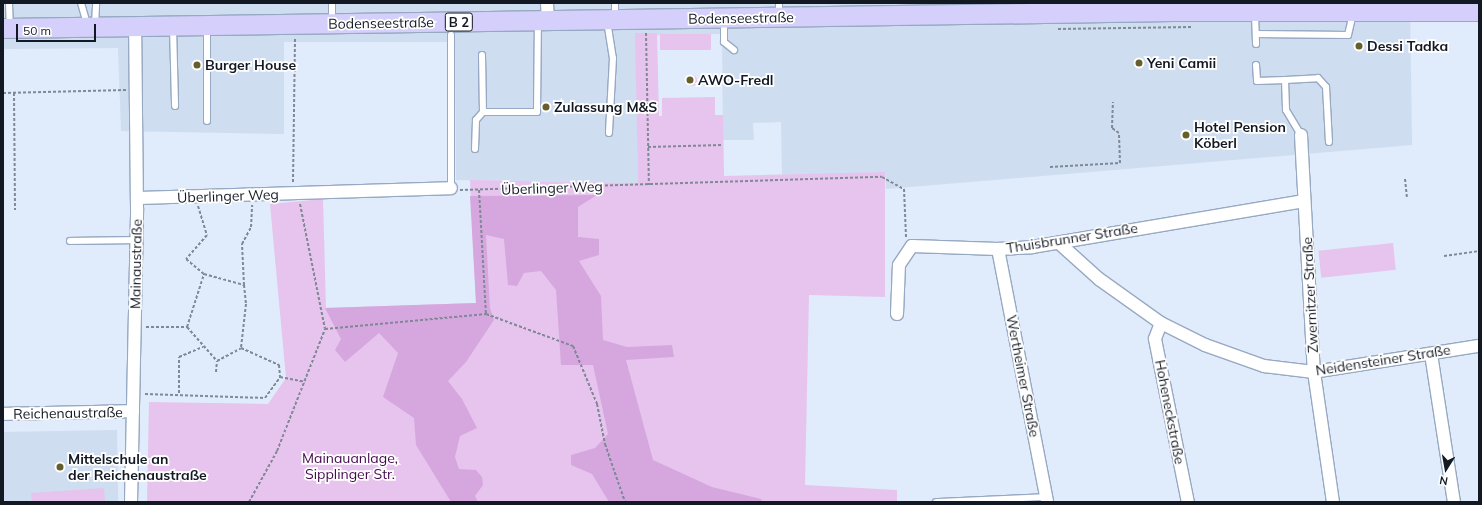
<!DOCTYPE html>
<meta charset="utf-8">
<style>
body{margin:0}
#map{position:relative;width:1482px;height:505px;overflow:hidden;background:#e0ebfc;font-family:Mulish,sans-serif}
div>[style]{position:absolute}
.built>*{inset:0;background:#cfddf0;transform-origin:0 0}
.green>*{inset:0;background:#e6c4ed;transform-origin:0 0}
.round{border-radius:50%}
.forest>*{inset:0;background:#d6a7df}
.path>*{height:2px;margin-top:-1px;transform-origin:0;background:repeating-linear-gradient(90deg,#7f8895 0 3px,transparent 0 5px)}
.roads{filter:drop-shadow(1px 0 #97a9c2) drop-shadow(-1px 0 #97a9c2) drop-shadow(0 1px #97a9c2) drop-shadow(0 -1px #97a9c2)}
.service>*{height:6px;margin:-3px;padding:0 3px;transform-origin:3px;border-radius:3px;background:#fff}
.minor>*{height:12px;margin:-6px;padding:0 6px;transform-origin:6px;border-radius:6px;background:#fff}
.primary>*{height:19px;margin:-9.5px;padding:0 9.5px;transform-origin:9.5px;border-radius:9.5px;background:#d4cffb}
.dots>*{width:11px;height:11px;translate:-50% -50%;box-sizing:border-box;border:2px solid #fff;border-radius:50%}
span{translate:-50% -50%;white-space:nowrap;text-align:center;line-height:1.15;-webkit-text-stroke:3.5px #fff;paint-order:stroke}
.shield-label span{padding:1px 3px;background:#fff;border:1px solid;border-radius:3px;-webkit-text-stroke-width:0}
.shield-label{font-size:13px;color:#131923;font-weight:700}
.street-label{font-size:14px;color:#131923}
.poi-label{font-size:14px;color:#131923;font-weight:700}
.left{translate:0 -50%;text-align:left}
.park-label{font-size:14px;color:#42084c}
.frame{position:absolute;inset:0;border:4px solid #131923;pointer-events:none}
.north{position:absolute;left:1426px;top:449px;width:40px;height:40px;-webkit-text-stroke:3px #fff;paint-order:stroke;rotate:191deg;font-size:11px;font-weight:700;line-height:16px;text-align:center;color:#131923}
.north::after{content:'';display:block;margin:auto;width:14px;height:18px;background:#131923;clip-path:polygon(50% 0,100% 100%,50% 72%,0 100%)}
.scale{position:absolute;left:16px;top:24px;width:80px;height:18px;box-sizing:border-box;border:2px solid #131923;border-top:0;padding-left:5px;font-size:12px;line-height:14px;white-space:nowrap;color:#131923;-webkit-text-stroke:3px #fff;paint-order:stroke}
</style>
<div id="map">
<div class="built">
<i style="clip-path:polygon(3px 3px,1410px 3px,1412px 145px,886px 189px,885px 172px,782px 176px,781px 122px,753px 123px,754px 140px,723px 140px,722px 34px,636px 36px,638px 183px,456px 180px,455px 42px,284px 42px,284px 134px,121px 131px,118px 48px,3px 49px)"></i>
<i style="left:117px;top:430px;width:72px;height:114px;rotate:89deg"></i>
</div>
<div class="green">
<i style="clip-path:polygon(635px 33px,657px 33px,659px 116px,662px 116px,662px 98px,715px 97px,715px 115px,723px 115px,724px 176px,885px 172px,885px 297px,809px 295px,805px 485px,897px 490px,897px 502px,147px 502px,149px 402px,268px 404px,286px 378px,270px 204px,323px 199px,326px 308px,476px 303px,470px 180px,638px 183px)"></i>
<i style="left:711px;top:34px;width:16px;height:51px;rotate:90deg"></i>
<i class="round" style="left:685.5px;top:74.5px;width:11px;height:11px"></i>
<i style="left:1393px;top:243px;width:27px;height:75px;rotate:84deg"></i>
<i style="left:104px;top:488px;width:14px;height:73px;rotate:86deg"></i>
</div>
<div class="forest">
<i style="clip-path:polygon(597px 195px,578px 207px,578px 237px,599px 239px,599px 255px,579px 261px,601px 296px,603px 340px,627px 347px,672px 345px,674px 357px,626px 360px,653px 460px,712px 487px,761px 499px,762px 502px,609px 502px,592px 474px,571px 465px,571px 455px,595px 448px,608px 434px,593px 365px,561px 365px,556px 290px,541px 271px,524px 273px,517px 286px,508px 285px,504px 239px,486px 235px,490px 308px,494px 320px,466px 362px,448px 381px,462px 399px,477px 428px,460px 436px,455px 457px,459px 469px,476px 470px,482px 477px,483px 485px,475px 496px,478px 502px,451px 502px,416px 445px,414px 418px,383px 397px,398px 353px,379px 333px,345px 362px,335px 350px,341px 339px,325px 308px,476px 303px,470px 196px)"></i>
</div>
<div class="path">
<i style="left:532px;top:4px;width:1px;rotate:-90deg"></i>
<i style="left:1058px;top:29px;width:134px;rotate:-0.9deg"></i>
<i style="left:646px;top:33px;width:152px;rotate:88.9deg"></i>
<i style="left:3px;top:93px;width:123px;rotate:-1.4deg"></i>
<i style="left:14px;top:93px;width:117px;rotate:89.5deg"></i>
<i style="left:648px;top:147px;width:74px;rotate:-1.5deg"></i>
<i style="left:1050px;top:167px;width:70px;rotate:-3.3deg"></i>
<i style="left:1120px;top:163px;width:30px;rotate:-92deg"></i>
<i style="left:1119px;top:133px;width:9px;rotate:-144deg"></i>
<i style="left:1112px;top:128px;width:26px;rotate:-88deg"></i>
<i style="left:1405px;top:179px;width:18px;rotate:84deg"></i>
<i style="left:293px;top:182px;width:144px;rotate:-89.2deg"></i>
<i style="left:460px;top:190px;width:422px;rotate:-1.8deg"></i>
<i style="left:882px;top:177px;width:25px;rotate:29deg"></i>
<i style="left:904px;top:189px;width:48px;rotate:87.6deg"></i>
<i style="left:479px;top:190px;width:124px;rotate:86.8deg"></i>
<i style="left:300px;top:204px;width:127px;rotate:78.7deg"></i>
<i style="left:198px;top:206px;width:30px;rotate:73deg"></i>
<i style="left:207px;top:235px;width:32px;rotate:131deg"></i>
<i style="left:186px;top:259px;width:23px;rotate:40deg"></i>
<i style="left:1444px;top:256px;width:35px;rotate:-8deg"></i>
<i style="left:244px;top:285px;width:41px;rotate:-92.8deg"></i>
<i style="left:242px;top:244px;width:19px;rotate:-62deg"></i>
<i style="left:251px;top:227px;width:22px;rotate:-87deg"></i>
<i style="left:146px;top:327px;width:41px"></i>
<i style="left:187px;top:327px;width:45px;rotate:48.6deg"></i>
<i style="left:187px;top:327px;width:56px;rotate:-72.2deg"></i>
<i style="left:204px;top:274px;width:41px;rotate:15.4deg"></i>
<i style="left:244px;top:285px;width:19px;rotate:84deg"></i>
<i style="left:246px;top:304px;width:44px;rotate:96.5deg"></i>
<i style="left:216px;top:372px;width:11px;rotate:-85deg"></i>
<i style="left:217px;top:361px;width:27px;rotate:-28deg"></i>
<i style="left:241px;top:348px;width:42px;rotate:24.1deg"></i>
<i style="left:279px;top:365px;width:12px;rotate:85deg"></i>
<i style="left:280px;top:377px;width:25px;rotate:11deg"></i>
<i style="left:179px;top:393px;width:36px;rotate:-90deg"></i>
<i style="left:179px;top:357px;width:26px;rotate:-23deg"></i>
<i style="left:145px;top:394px;width:120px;rotate:1.9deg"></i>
<i style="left:265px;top:398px;width:26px;rotate:-54deg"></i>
<i style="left:249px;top:502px;width:58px;rotate:-61.2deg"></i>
<i style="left:277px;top:451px;width:131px;rotate:-68.5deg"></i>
<i style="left:325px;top:329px;width:162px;rotate:-5.3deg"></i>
<i style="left:486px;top:314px;width:93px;rotate:20.2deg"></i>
<i style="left:573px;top:346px;width:63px;rotate:67.5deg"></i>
<i style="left:597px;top:404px;width:41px;rotate:78.7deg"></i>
<i style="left:605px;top:444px;width:61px;rotate:71deg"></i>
</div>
<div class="roads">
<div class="service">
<i style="left:9px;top:3px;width:24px;rotate:88deg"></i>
<i style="left:81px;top:3px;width:22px;rotate:74deg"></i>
<i style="left:332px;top:3px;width:19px;rotate:90deg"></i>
<i style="left:615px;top:3px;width:14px;rotate:90deg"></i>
<i style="left:779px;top:3px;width:13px;rotate:90deg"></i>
<i style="left:1255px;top:14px;width:30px;rotate:88deg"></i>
<i style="left:724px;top:20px;width:22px;rotate:90deg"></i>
<i style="left:724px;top:42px;width:13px;rotate:39deg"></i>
<i style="left:607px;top:21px;width:37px;rotate:81deg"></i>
<i style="left:613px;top:58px;width:75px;rotate:93.1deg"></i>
<i style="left:95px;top:25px;width:22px;rotate:-87deg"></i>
<i style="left:173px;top:27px;width:79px;rotate:88.5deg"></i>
<i style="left:207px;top:27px;width:94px;rotate:90deg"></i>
<i style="left:1256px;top:34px;width:92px;rotate:0.6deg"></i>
<i style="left:1348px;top:35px;width:23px;rotate:-77deg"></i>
<i style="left:451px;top:35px;width:153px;rotate:90deg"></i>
<i style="left:482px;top:55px;width:57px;rotate:89deg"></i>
<i style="left:483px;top:112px;width:54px"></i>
<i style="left:537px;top:112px;width:90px;rotate:-89.4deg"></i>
<i style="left:1256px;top:65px;width:16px;rotate:86deg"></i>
<i style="left:1257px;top:81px;width:28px;rotate:-2deg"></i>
<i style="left:1285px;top:80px;width:30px;rotate:88deg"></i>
<i style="left:1286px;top:110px;width:29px;rotate:59deg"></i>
<i style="left:1285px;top:80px;width:33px;rotate:-3deg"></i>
<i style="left:1318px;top:78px;width:12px;rotate:48deg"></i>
<i style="left:1326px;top:87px;width:55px;rotate:86.9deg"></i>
<i style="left:475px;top:149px;width:29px;rotate:-88deg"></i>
<i style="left:476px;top:120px;width:11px;rotate:-49deg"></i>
<i style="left:70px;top:241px;width:67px;rotate:-0.9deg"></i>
<i style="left:936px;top:502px;width:110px;rotate:-2.6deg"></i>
</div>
<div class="minor">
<i style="left:547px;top:3px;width:17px;rotate:87deg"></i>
<i style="left:1301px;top:135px;width:237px;rotate:86.9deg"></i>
<i style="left:1314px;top:372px;width:131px;rotate:81.7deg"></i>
<i style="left:137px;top:198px;width:314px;rotate:-1.8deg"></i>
<i style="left:1059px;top:243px;width:54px;rotate:42deg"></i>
<i style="left:1099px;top:279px;width:76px;rotate:35.4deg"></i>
<i style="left:1161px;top:323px;width:49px;rotate:26.6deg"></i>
<i style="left:1205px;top:345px;width:63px;rotate:19.6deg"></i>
<i style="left:1264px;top:366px;width:50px;rotate:6.8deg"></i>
<i style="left:1314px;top:372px;width:167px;rotate:-9deg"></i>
<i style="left:998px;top:249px;width:258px;rotate:79deg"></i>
<i style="left:897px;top:314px;width:49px;rotate:-87.7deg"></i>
<i style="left:899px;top:265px;width:23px;rotate:-56deg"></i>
<i style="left:912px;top:246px;width:86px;rotate:2deg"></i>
<i style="left:998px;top:249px;width:34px;rotate:-3deg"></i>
<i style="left:1032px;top:247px;width:276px;rotate:-9.6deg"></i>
<i style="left:1161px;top:323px;width:17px;rotate:111deg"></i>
<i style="left:1155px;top:339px;width:166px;rotate:78.6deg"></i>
<i style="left:1431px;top:354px;width:150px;rotate:81.2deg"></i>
<i style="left:3px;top:414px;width:130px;rotate:-1.3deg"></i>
<i style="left:131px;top:502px;width:294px;rotate:-88.8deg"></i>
<i style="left:137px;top:208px;width:182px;rotate:-90.6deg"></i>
</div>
<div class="primary">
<i style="left:3px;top:28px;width:1169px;rotate:-0.83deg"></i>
<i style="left:1172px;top:11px;width:307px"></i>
</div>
</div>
<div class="dots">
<i style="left:1359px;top:46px;background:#665e2b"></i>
<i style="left:1139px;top:63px;background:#665e2b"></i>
<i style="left:197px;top:65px;background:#665e2b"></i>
<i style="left:690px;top:80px;background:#665e2b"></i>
<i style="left:546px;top:107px;background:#665e2b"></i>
<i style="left:1186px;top:135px;background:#665e2b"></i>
<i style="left:60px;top:467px;background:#665e2b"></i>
</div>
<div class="shield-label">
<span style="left:459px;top:22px">B 2</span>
</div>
<div class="street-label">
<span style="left:741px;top:18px;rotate:-1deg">Bodenseestraße</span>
<span style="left:381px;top:23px;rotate:-1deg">Bodenseestraße</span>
<span style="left:552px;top:188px;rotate:-2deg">Überlinger Weg</span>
<span style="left:228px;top:196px;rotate:-2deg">Überlinger Weg</span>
<span style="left:1072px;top:238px;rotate:-9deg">Thuisbrunner Straße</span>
<span style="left:136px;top:264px;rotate:-89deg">Mainaustraße</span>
<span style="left:1310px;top:295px;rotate:-93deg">Zwernitzer Straße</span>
<span style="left:1383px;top:360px;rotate:-9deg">Neidensteiner Straße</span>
<span style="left:1023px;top:376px;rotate:79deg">Wertheimer Straße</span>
<span style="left:1170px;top:412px;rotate:79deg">Hoheneckstraße</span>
<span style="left:68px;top:413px;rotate:-1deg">Reichenaustraße</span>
</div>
<div class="poi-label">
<span class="left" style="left:1367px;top:46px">Dessi Tadka</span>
<span class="left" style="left:1147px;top:63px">Yeni Camii</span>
<span class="left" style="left:205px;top:65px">Burger House</span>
<span class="left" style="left:698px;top:80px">AWO-Fredl</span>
<span class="left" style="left:554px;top:107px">Zulassung M&amp;S</span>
<span class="left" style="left:1194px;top:135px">Hotel Pension<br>Köberl</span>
<span class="left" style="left:68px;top:467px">Mittelschule an<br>der Reichenaustraße</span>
</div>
<div class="park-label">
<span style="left:350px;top:466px">Mainauanlage,<br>Sipplinger Str.</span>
</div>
<div class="frame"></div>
<div class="north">N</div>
<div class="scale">50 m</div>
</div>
